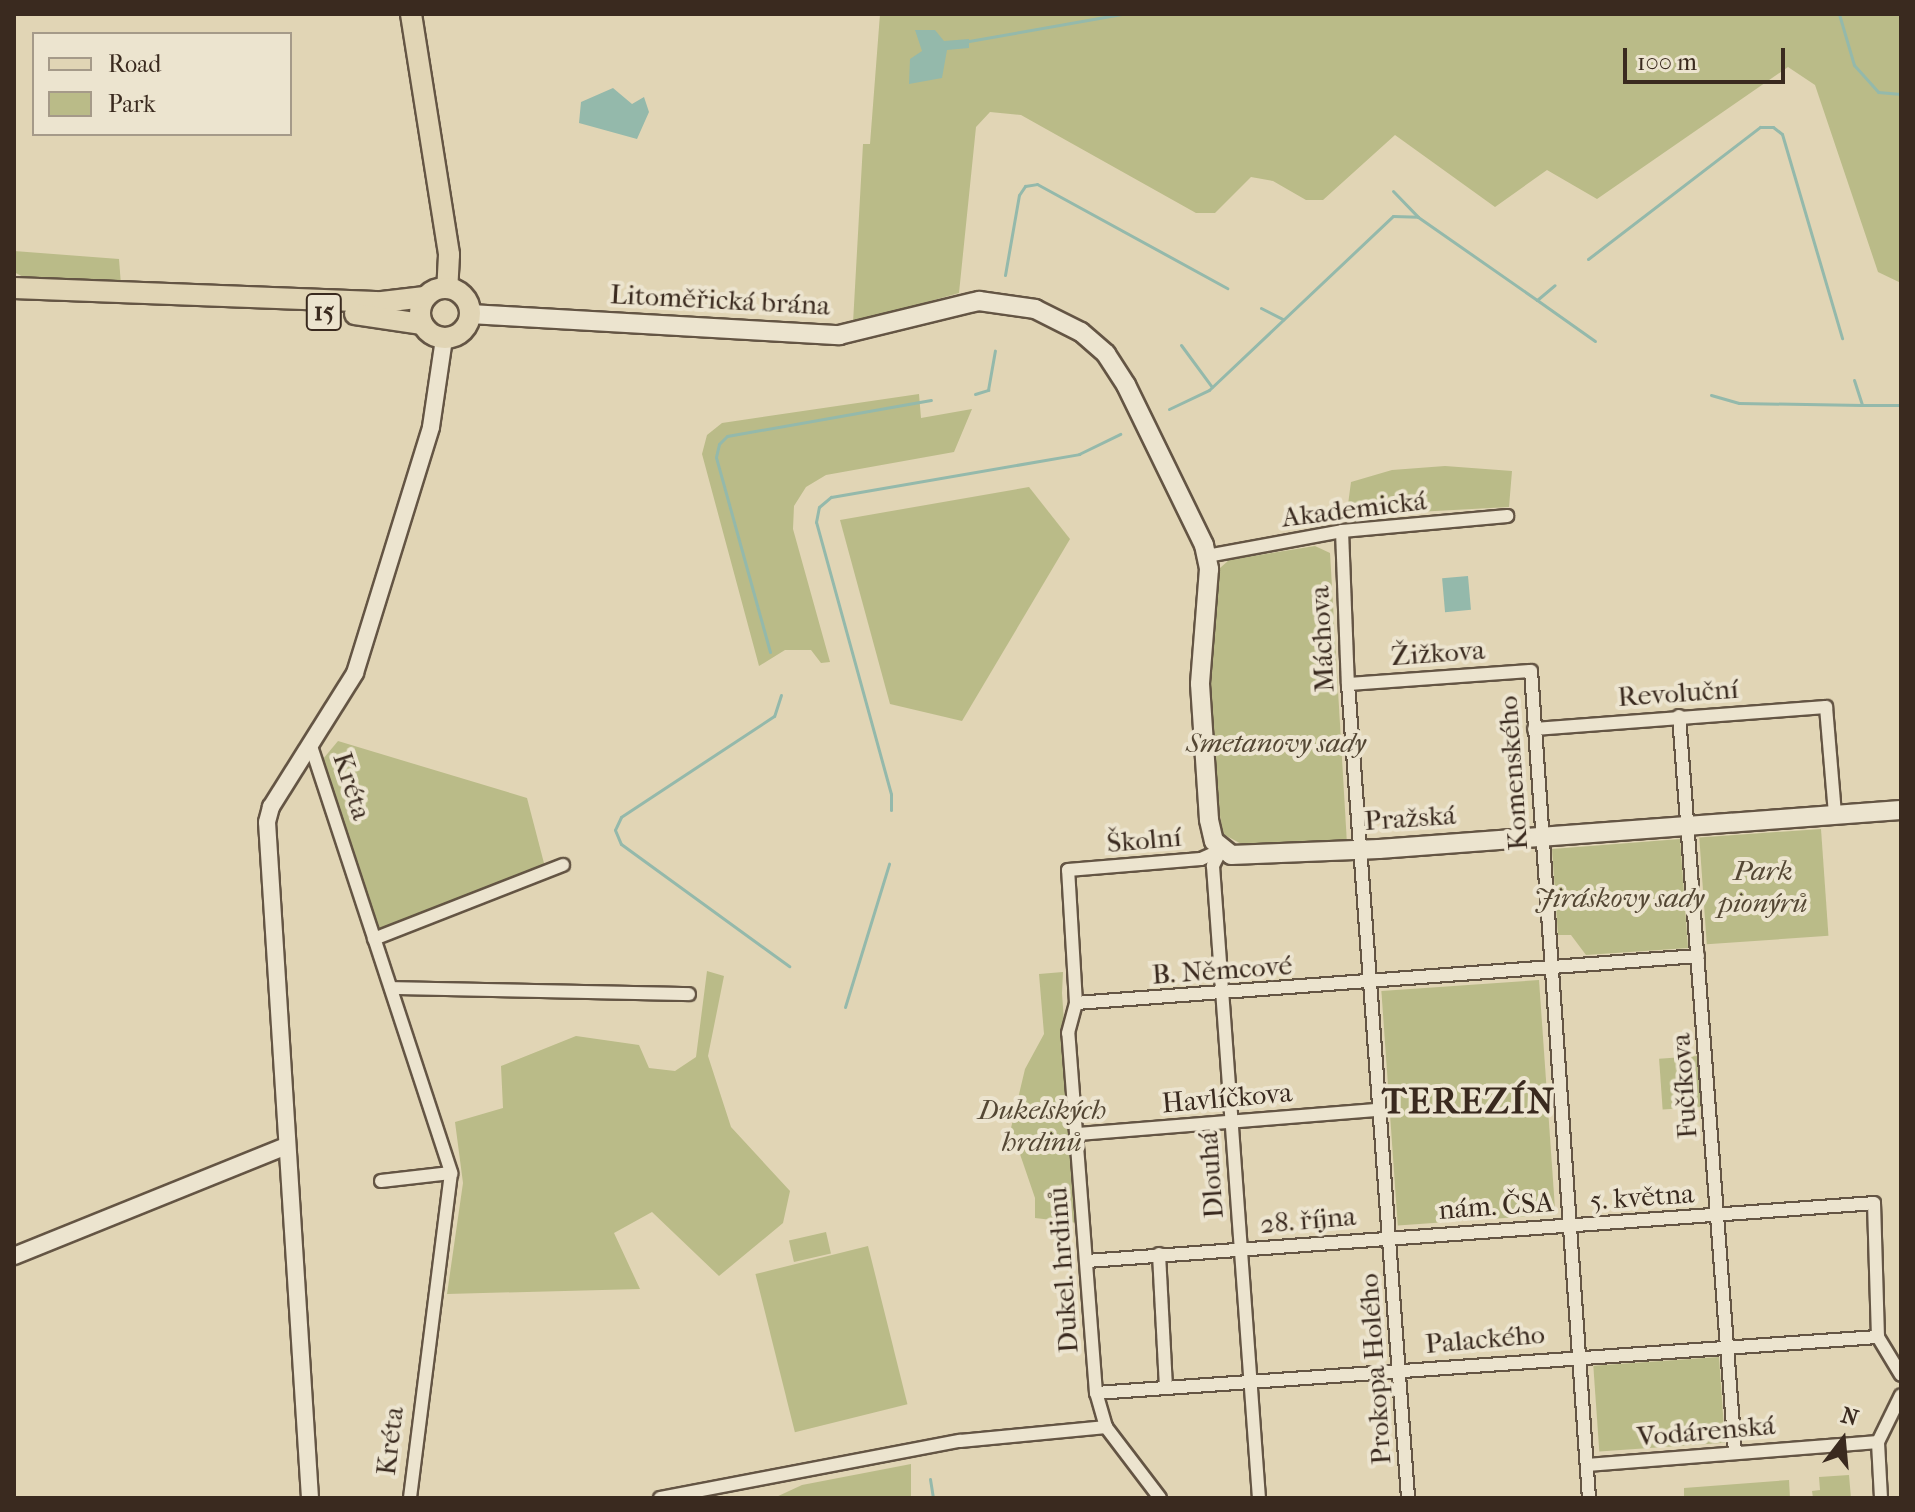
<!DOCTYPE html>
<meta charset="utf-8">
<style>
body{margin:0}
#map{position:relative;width:1915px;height:1512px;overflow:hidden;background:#e1d5b5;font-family:"IM FELL French Canon",serif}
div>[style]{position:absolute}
.green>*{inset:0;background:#babb88;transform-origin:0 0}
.water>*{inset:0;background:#94b9ab;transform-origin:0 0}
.stream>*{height:3px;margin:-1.5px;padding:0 1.5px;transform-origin:1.5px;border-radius:1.5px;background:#94b9ab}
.roads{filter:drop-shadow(2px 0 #645544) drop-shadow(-2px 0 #645544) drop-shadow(0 2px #645544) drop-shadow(0 -2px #645544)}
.minor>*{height:12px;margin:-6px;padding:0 6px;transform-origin:6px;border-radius:6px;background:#ece4cf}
.tertiary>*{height:16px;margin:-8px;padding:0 8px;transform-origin:8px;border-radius:8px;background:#ece4cf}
.secondary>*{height:18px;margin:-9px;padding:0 9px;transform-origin:9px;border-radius:9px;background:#ece4cf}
.primary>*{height:20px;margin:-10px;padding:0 10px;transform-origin:10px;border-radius:10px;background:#e1d5b5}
.primary>.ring{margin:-10px;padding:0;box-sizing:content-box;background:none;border:20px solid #e1d5b5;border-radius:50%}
span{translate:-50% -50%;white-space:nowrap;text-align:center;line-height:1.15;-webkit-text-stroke:8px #ece4cf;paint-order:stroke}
.shield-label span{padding:2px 6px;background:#ece4cf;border:2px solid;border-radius:6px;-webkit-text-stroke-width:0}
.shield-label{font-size:26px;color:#3a2a1f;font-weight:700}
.street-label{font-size:28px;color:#3a2a1f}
.park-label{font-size:28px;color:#544734;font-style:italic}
.district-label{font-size:36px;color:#3a2a1f;font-weight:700;letter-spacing:2px}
.frame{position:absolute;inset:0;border:16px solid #3a2a1f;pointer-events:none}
.legend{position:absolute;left:32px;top:32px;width:260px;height:104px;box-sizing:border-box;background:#ece4cf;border:2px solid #a59a89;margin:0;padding:10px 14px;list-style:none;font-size:24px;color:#3a2a1f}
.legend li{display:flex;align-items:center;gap:16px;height:40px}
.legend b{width:40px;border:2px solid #a59a89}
.north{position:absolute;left:1803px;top:1400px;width:80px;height:80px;-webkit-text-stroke:6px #ece4cf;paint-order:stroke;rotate:16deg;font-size:22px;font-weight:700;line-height:32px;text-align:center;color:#3a2a1f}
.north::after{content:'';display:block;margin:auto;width:28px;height:36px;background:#3a2a1f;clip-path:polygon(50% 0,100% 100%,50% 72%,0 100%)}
.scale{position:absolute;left:1623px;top:48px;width:162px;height:36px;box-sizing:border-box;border:4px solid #3a2a1f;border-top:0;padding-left:10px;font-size:24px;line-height:28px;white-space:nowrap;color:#3a2a1f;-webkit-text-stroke:6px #ece4cf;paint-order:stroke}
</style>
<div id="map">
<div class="green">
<i style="clip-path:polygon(880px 14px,1901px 14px,1901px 283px,1878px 272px,1815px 85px,1788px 67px,1597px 199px,1547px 170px,1495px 207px,1395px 135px,1323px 200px,1306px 200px,1273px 181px,1251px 177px,1215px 213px,1196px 213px,1021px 115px,990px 112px,976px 127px,959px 293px,853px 323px,863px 144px,870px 144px)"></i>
<i style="clip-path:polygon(14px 251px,119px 259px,121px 285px,29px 280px,14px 272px)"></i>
<i style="clip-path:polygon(919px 394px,921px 418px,972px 409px,954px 452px,826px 475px,806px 487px,794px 506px,793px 529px,830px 662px,821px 663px,811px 650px,785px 650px,759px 666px,702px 454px,707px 435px,722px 423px)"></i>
<i style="clip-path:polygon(1445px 466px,1512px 471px,1509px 507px,1398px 513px,1345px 527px,1351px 482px,1392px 470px)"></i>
<i style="clip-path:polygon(1029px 487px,1070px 539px,962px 721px,890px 704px,840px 520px)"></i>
<i style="clip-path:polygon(1315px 546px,1330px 553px,1347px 844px,1247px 847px,1223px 834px,1215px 786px,1209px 667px,1220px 568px,1229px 560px)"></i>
<i style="clip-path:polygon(338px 741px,527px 798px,545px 867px,378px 930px,323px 759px)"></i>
<i style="left:1821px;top:829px;width:107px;height:122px;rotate:86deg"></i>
<i style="clip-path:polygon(1680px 839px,1688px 948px,1586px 955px,1571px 935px,1558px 935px,1552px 849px)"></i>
<i style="clip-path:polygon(707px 971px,724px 976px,708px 1056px,731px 1127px,790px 1191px,783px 1223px,719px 1276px,652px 1212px,614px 1233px,640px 1289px,447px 1294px,463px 1183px,455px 1122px,503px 1108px,501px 1066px,576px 1036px,639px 1045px,649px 1068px,675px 1071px,696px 1057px)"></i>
<i style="clip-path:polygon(1063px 972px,1062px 993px,1078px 1223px,1035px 1218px,1035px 1198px,1011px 1128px,1025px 1069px,1044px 1034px,1039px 974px)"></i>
<i style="left:1539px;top:980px;width:235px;height:158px;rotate:86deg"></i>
<i style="left:1698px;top:1056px;width:51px;height:39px;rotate:86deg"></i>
<i style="left:826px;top:1232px;width:22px;height:38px;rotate:77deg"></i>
<i style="left:868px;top:1246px;width:163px;height:116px;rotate:76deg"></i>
<i style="left:1719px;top:1357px;width:86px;height:126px;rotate:86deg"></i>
<i style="clip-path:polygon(911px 1464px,911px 1498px,774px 1498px,802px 1485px)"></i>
<i style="clip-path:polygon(1849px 1475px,1851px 1498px,1813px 1498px,1812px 1491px,1820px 1490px,1819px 1477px)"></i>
<i style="clip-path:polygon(1789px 1480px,1790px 1498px,1684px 1498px,1684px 1488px)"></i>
</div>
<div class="water">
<i style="clip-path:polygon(915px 30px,935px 30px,944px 41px,969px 39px,969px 48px,947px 50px,942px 78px,909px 84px,910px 59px,922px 51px)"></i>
<i style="clip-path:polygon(613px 88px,632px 104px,644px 97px,649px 112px,637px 139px,579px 123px,581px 102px)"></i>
<i style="left:1468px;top:576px;width:34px;height:26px;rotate:85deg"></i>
</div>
<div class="stream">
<i style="left:1839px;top:14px;width:53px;rotate:73.6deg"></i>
<i style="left:1854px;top:65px;width:36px;rotate:48deg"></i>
<i style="left:1878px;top:92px;width:23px;rotate:5deg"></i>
<i style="left:969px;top:41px;width:155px;rotate:-10deg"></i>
<i style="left:1393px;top:191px;width:36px;rotate:46deg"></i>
<i style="left:1588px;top:259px;width:217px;rotate:-37.5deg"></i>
<i style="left:1760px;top:127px;width:13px"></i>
<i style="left:1773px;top:127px;width:11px;rotate:38deg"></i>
<i style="left:1782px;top:134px;width:213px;rotate:73.6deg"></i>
<i style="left:1005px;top:275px;width:81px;rotate:-80.1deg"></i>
<i style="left:1019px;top:195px;width:11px;rotate:-56deg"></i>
<i style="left:1025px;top:186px;width:12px;rotate:-9deg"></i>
<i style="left:1037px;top:184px;width:217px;rotate:28.7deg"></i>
<i style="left:1537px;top:300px;width:71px;rotate:35.3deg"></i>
<i style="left:1261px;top:308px;width:25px;rotate:27deg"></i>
<i style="left:1181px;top:345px;width:52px;rotate:53.6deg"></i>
<i style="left:1854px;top:380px;width:26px;rotate:72deg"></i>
<i style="left:1862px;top:405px;width:39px"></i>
<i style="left:975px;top:394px;width:14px;rotate:-17deg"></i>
<i style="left:988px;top:390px;width:40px;rotate:-80deg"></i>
<i style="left:1711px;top:395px;width:29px;rotate:16deg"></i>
<i style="left:1739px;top:403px;width:123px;rotate:0.9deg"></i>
<i style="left:1169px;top:409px;width:44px;rotate:-25.4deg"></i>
<i style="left:1209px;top:390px;width:253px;rotate:-43.4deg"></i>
<i style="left:1393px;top:216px;width:25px;rotate:2deg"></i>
<i style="left:1418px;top:217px;width:145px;rotate:34.9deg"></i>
<i style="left:1537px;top:300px;width:23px;rotate:-40deg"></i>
<i style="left:770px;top:652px;width:202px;rotate:-105.5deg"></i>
<i style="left:716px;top:457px;width:13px;rotate:-77deg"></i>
<i style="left:719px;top:444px;width:11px;rotate:-45deg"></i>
<i style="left:727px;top:436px;width:207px;rotate:-10deg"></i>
<i style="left:781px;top:695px;width:22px;rotate:108deg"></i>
<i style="left:774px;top:716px;width:183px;rotate:146.6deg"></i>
<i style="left:621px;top:817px;width:14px;rotate:115deg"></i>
<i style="left:615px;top:830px;width:15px;rotate:67deg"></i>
<i style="left:621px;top:844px;width:208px;rotate:36deg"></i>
<i style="left:891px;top:810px;width:16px;rotate:-90deg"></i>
<i style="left:891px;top:794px;width:282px;rotate:-105.4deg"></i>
<i style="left:816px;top:522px;width:15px;rotate:-79deg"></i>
<i style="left:819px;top:507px;width:16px;rotate:-40deg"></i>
<i style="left:831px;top:497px;width:252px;rotate:-9.8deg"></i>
<i style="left:1079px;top:454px;width:46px;rotate:-26deg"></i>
<i style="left:845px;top:1007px;width:150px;rotate:-72.9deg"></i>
<i style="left:930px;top:1479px;width:19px;rotate:81deg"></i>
</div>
<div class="roads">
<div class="minor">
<i style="left:1342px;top:531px;width:153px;rotate:87.8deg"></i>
<i style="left:1348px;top:684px;width:816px;rotate:85.78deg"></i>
<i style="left:1207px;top:556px;width:137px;rotate:-10.5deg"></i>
<i style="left:1342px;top:531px;width:166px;rotate:-5.2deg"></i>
<i style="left:1348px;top:684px;width:183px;rotate:-4.1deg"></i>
<i style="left:1531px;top:671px;width:829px;rotate:85.99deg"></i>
<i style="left:1679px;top:716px;width:739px;rotate:85.65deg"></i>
<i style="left:1534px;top:729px;width:293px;rotate:-4.3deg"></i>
<i style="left:1826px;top:707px;width:107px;rotate:85.2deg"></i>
<i style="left:310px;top:743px;width:453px;rotate:71.8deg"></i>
<i style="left:451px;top:1173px;width:328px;rotate:97.2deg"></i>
<i style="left:1221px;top:850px;width:18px;rotate:117deg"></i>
<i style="left:1213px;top:866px;width:634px;rotate:85.84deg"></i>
<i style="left:374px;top:939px;width:203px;rotate:-21.4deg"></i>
<i style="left:392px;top:988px;width:297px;rotate:1.2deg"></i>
<i style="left:1076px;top:1003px;width:624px;rotate:-4.32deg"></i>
<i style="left:1078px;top:1134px;width:302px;rotate:-4.6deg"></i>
<i style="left:381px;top:1181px;width:70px;rotate:-6.5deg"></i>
<i style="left:1159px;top:1254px;width:132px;rotate:87deg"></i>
<i style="left:1087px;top:1261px;width:789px;rotate:-4.21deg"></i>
<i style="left:1874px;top:1203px;width:134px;rotate:88.3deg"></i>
<i style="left:1878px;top:1337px;width:44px;rotate:58.8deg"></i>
<i style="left:1096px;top:1393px;width:784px;rotate:-4.1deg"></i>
<i style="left:1587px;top:1465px;width:292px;rotate:-4.5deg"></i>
<i style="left:660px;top:1498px;width:305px;rotate:-10.8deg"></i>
<i style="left:960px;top:1441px;width:147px;rotate:-5.5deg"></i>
<i style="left:1160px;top:1498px;width:89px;rotate:-127.3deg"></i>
<i style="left:1106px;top:1427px;width:35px;rotate:-106deg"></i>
<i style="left:1096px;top:1393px;width:361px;rotate:-94.4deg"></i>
<i style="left:1068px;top:1033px;width:31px;rotate:-75deg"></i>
<i style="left:1076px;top:1003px;width:133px;rotate:-93.4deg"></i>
<i style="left:1068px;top:870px;width:133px;rotate:-4.7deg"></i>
<i style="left:1201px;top:859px;width:22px;rotate:-24deg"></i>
<i style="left:1881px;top:1498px;width:56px;rotate:-93.1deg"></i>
<i style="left:1878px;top:1442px;width:52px;rotate:-63.9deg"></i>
</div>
<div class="tertiary">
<i style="left:14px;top:1256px;width:291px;rotate:-22deg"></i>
<i style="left:310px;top:1498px;width:677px;rotate:-93.64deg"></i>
<i style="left:267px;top:822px;width:16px;rotate:-75deg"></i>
<i style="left:271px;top:807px;width:158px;rotate:-57.9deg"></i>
<i style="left:355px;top:673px;width:257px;rotate:-72.8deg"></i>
<i style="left:431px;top:427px;width:89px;rotate:-81.6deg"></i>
</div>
<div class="secondary">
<i style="left:470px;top:314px;width:370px;rotate:3.3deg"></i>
<i style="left:839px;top:335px;width:144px;rotate:-13.7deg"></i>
<i style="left:979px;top:301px;width:57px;rotate:8.1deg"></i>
<i style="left:1035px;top:309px;width:51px;rotate:26.6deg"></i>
<i style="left:1081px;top:332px;width:33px;rotate:41deg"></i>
<i style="left:1106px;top:354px;width:37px;rotate:57deg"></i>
<i style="left:1126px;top:385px;width:178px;rotate:64deg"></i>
<i style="left:1204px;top:545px;width:25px;rotate:78deg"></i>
<i style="left:1209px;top:569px;width:115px;rotate:94.5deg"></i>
<i style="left:1200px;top:684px;width:136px;rotate:86.2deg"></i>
<i style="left:1209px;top:820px;width:22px;rotate:77deg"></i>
<i style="left:1214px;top:841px;width:22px;rotate:39deg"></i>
<i style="left:1231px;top:855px;width:148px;rotate:-2.3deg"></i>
<i style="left:1379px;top:849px;width:523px;rotate:-4.27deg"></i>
</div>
<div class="primary">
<i style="left:411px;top:14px;width:244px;rotate:81deg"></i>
<i style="left:449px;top:255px;width:33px;rotate:93deg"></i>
<i class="ring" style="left:420px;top:288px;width:30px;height:30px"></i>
<i style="left:14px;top:288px;width:368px;rotate:2.2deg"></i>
<i style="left:382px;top:302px;width:43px;rotate:-6.6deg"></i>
<i style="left:355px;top:314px;width:68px;rotate:8.5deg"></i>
</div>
</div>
<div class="shield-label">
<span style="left:324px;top:312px">15</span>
</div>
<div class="street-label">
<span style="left:720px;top:300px;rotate:3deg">Litoměřická brána</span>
<span style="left:1354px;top:509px;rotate:-7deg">Akademická</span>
<span style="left:1322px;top:639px;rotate:-93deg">Máchova</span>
<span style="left:1438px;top:653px;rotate:-4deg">Žižkova</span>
<span style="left:1678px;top:693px;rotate:-4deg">Revoluční</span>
<span style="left:1513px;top:773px;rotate:-94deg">Komenského</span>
<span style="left:352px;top:786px;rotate:72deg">Kréta</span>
<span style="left:1410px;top:818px;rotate:-4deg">Pražská</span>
<span style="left:1144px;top:840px;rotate:-5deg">Školní</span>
<span style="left:1222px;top:970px;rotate:-4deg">B. Němcové</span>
<span style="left:1684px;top:1086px;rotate:-94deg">Fučíkova</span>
<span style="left:1227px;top:1098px;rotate:-5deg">Havlíčkova</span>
<span style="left:1211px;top:1175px;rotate:-94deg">Dlouhá</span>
<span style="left:1642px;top:1197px;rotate:-4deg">5. května</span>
<span style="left:1496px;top:1206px;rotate:-4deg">nám. ČSA</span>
<span style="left:1308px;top:1220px;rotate:-5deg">28. října</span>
<span style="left:1063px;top:1270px;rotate:-94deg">Dukel. hrdinů</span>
<span style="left:1485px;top:1339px;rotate:-5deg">Palackého</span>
<span style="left:1375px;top:1369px;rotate:-94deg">Prokopa Holého</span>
<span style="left:1706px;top:1431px;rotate:-5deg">Vodárenská</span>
<span style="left:390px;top:1441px;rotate:-83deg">Kréta</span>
</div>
<div class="park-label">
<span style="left:1276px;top:743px">Smetanovy sady</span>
<span style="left:1763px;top:887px">Park<br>pionýrů</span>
<span style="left:1619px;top:898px">Jiráskovy sady</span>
<span style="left:1042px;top:1126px">Dukelských<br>hrdinů</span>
</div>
<div class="district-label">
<span style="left:1469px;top:1102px">TEREZÍN</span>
</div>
<div class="frame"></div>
<ul class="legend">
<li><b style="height:10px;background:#e1d5b5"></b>Road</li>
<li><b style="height:22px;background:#babb88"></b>Park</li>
</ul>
<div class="north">N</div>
<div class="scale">100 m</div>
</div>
